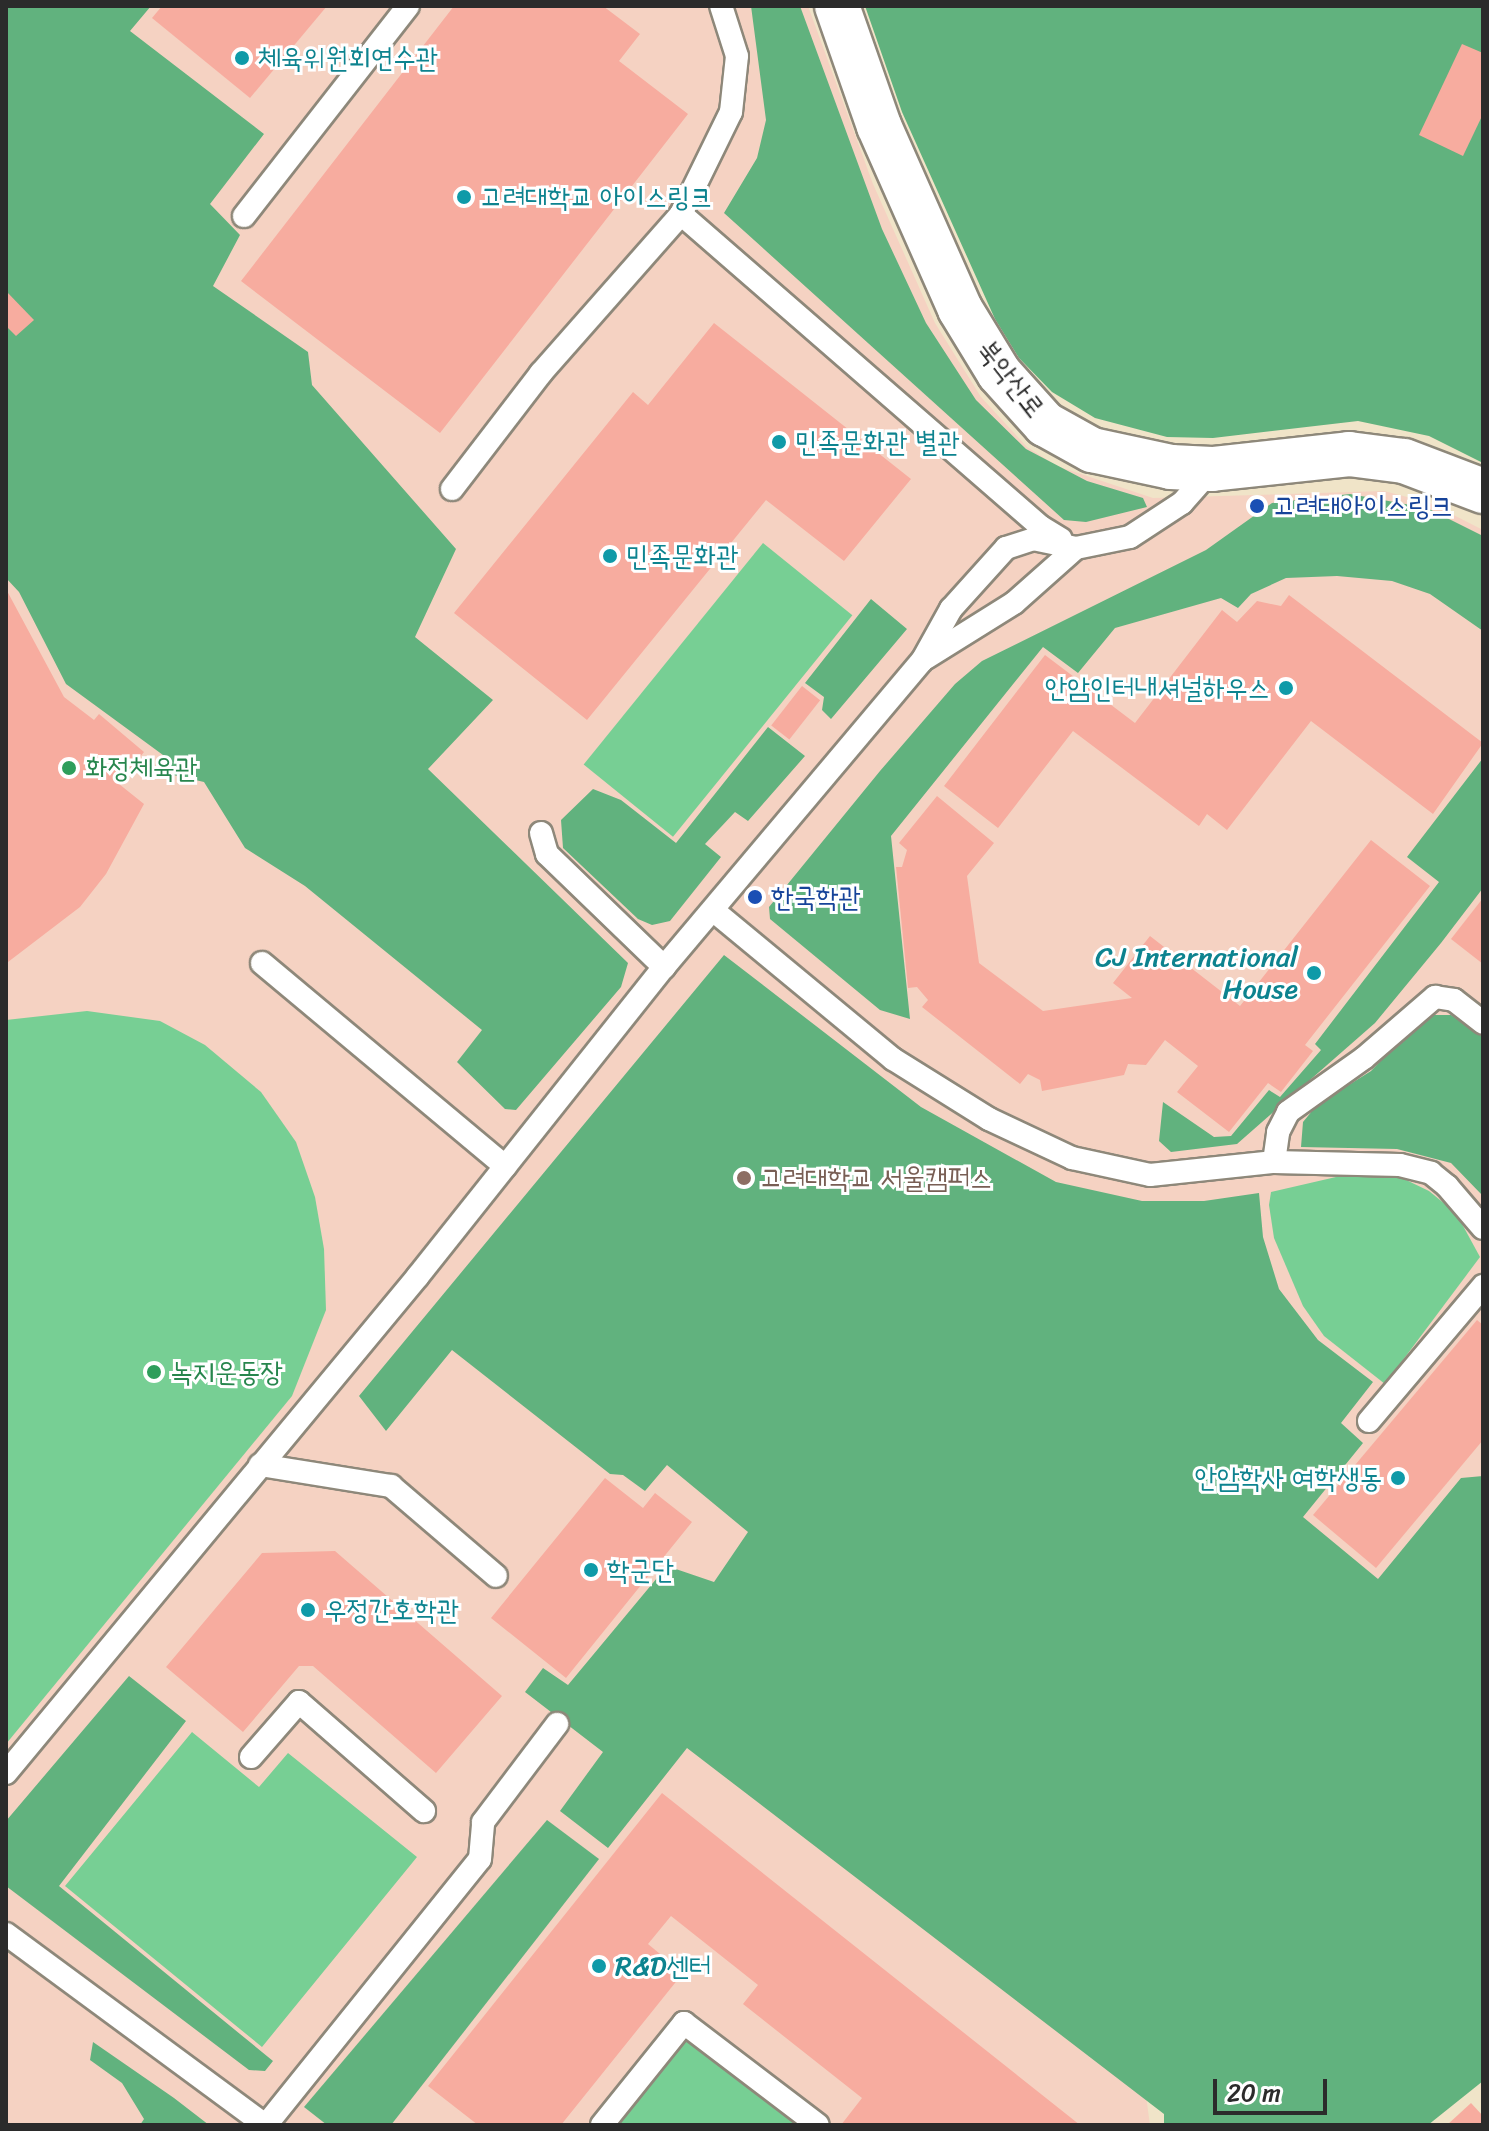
<!DOCTYPE html>
<meta charset="utf-8">
<style>
body{margin:0}
#map{position:relative;width:1489px;height:2131px;overflow:hidden;background:#f0e4c8;font-family:Sriracha,"Poor Story",sans-serif}
div>[style]{position:absolute}
.built>*{inset:0;background:#f5d2c2}
.green>*{inset:0;background:#77cf94;transform-origin:0 0}
.forest>*{inset:0;background:#61b27e}
.building>*{inset:0;background:#f7ac9f;transform-origin:0 0}
.roads{filter:drop-shadow(2px 0 #8e887a) drop-shadow(-2px 0 #8e887a) drop-shadow(0 2px #8e887a) drop-shadow(0 -2px #8e887a)}
.lane>*{height:22px;margin:-11px;padding:0 11px;transform-origin:11px;border-radius:11px;background:#fff}
.secondary>*{height:44px;margin:-22px;padding:0 22px;transform-origin:22px;border-radius:22px;background:#fff}
.dots>*{width:22px;height:22px;translate:-50% -50%;box-sizing:border-box;border:4px solid #fff;border-radius:50%}
span{translate:-50% -50%;white-space:nowrap;text-align:center;line-height:1.15;-webkit-text-stroke:6px #fff;paint-order:stroke}
.culture-label{font-size:28px;color:#0d838f}
.left{translate:0 -50%;text-align:left}
.right{translate:-100% -50%;text-align:right}
.street-label{font-size:28px;color:#2b2b2b}
.transit-label{font-size:28px;color:#164399}
.leisure-label{font-size:28px;color:#27864d}
.education-label{font-size:28px;color:#785e54}
.frame{position:absolute;inset:0;border:8px solid #2b2b2b;pointer-events:none}
.scale{position:absolute;left:1213px;top:2079px;width:114px;height:36px;box-sizing:border-box;border:4px solid #2b2b2b;border-top:0;padding-left:10px;font-size:24px;line-height:28px;white-space:nowrap;color:#2b2b2b;-webkit-text-stroke:6px #fff;paint-order:stroke}
</style>
<div id="map">
<div class="built">
<i style="clip-path:polygon(6px 6px,808px 6px,873px 184px,935px 323px,981px 397px,1027px 447px,1057px 466px,1153px 498px,1384px 491px,1430px 503px,1483px 530px,1483px 1884px,1137px 2030px,1150px 2125px,6px 2125px)"></i>
</div>
<div class="green">
<i style="left:763px;top:543px;width:115px;height:285px;rotate:39deg"></i>
<i style="clip-path:polygon(87px 1011px,160px 1021px,205px 1045px,261px 1092px,296px 1142px,315px 1197px,324px 1249px,326px 1310px,292px 1396px,6px 1744px,6px 1020px)"></i>
<i style="clip-path:polygon(1369px 1175px,1402px 1178px,1429px 1191px,1456px 1213px,1480px 1257px,1385px 1384px,1324px 1336px,1303px 1306px,1274px 1238px,1269px 1205px,1271px 1192px,1336px 1177px)"></i>
<i style="clip-path:polygon(192px 1732px,259px 1787px,288px 1753px,417px 1857px,262px 2047px,65px 1886px)"></i>
<i style="clip-path:polygon(684px 2034px,802px 2125px,613px 2125px)"></i>
</div>
<div class="forest">
<i style="clip-path:polygon(6px 6px,151px 6px,130px 31px,264px 134px,210px 204px,240px 235px,213px 286px,308px 352px,312px 385px,456px 549px,415px 637px,493px 700px,428px 769px,628px 963px,621px 987px,516px 1110px,505px 1109px,457px 1062px,482px 1030px,305px 886px,245px 848px,204px 782px,169px 774px,163px 755px,66px 684px,19px 592px,6px 578px)"></i>
<i style="clip-path:polygon(751px 6px,800px 6px,882px 229px,926px 323px,976px 400px,1026px 449px,1087px 481px,1143px 498px,1147px 507px,1086px 522px,1064px 520px,724px 213px,757px 158px,766px 120px)"></i>
<i style="clip-path:polygon(865px 6px,1483px 6px,1483px 463px,1429px 436px,1358px 421px,1213px 438px,1167px 437px,1095px 418px,1052px 392px,1019px 358px,995px 319px,902px 112px)"></i>
<i style="clip-path:polygon(1350px 494px,1427px 508px,1483px 536px,1483px 631px,1430px 594px,1392px 581px,1337px 576px,1286px 578px,1251px 594px,1238px 608px,1221px 598px,1115px 628px,1078px 673px,1043px 647px,891px 836px,910px 1019px,880px 1010px,770px 919px,769px 907px,880px 771px,955px 684px,982px 661px,1206px 550px,1272px 503px)"></i>
<i style="clip-path:polygon(871px 599px,907px 629px,831px 719px,822px 710px,824px 697px,805px 683px)"></i>
<i style="clip-path:polygon(768px 727px,805px 756px,748px 821px,735px 812px,705px 844px,721px 857px,670px 921px,652px 925px,638px 919px,563px 848px,561px 820px,593px 789px,621px 800px,676px 843px)"></i>
<i style="clip-path:polygon(1483px 758px,1483px 888px,1441px 943px,1375px 1023px,1237px 1144px,1171px 1152px,1159px 1141px,1163px 1102px,1214px 1137px,1231px 1136px,1269px 1090px,1280px 1097px,1321px 1050px,1315px 1044px,1439px 882px,1407px 857px)"></i>
<i style="clip-path:polygon(724px 955px,921px 1107px,1056px 1182px,1142px 1201px,1204px 1201px,1259px 1193px,1263px 1237px,1279px 1289px,1318px 1340px,1373px 1382px,1341px 1423px,1363px 1443px,1303px 1517px,1378px 1579px,1461px 1478px,1483px 1476px,1483px 2081px,1428px 2125px,1164px 2125px,1164px 2114px,687px 1748px,608px 1848px,560px 1811px,603px 1752px,525px 1692px,543px 1668px,568px 1685px,667px 1566px,714px 1582px,748px 1532px,667px 1465px,645px 1491px,623px 1475px,610px 1474px,452px 1350px,386px 1431px,359px 1396px)"></i>
<i style="clip-path:polygon(1433px 1015px,1451px 1015px,1483px 1037px,1483px 1196px,1451px 1163px,1397px 1149px,1301px 1147px,1303px 1122px,1317px 1105px,1371px 1071px,1418px 1021px)"></i>
<i style="clip-path:polygon(129px 1676px,186px 1721px,59px 1886px,273px 2061px,265px 2071px,249px 2070px,6px 1886px,6px 1821px)"></i>
<i style="clip-path:polygon(547px 1820px,599px 1859px,391px 2125px,327px 2125px,304px 2107px)"></i>
<i style="clip-path:polygon(93px 2042px,174px 2098px,209px 2125px,140px 2125px,144px 2119px,122px 2083px,90px 2060px)"></i>
</div>
<div class="building">
<i style="clip-path:polygon(162px 6px,327px 6px,250px 98px,152px 18px)"></i>
<i style="clip-path:polygon(454px 6px,603px 6px,640px 34px,619px 61px,688px 114px,440px 433px,241px 281px)"></i>
<i style="clip-path:polygon(1462px 44px,1483px 53px,1483px 114px,1463px 156px,1419px 135px)"></i>
<i style="clip-path:polygon(6px 291px,34px 320px,16px 336px,6px 326px)"></i>
<i style="clip-path:polygon(714px 323px,911px 479px,844px 561px,766px 500px,587px 720px,454px 613px,633px 392px,648px 405px)"></i>
<i style="clip-path:polygon(6px 589px,64px 697px,94px 720px,99px 714px,144px 752px,119px 784px,144px 804px,106px 874px,80px 907px,8px 962px)"></i>
<i style="clip-path:polygon(1289px 595px,1483px 743px,1433px 814px,1311px 721px,1227px 830px,1207px 814px,1199px 826px,1073px 731px,998px 828px,944px 786px,1045px 655px,1135px 723px,1222px 610px,1237px 622px,1257px 601px,1281px 606px)"></i>
<i style="left:802px;top:686px;width:23px;height:50px;rotate:38deg"></i>
<i style="clip-path:polygon(937px 796px,994px 843px,967px 876px,979px 963px,1043px 1011px,1132px 998px,1113px 983px,1150px 936px,1240px 1006px,1371px 840px,1430px 886px,1305px 1045px,1313px 1051px,1281px 1092px,1268px 1083px,1229px 1132px,1177px 1092px,1198px 1066px,1165px 1040px,1146px 1065px,1128px 1064px,1124px 1075px,1042px 1091px,1040px 1080px,1028px 1074px,1020px 1084px,922px 1007px,928px 1000px,917px 987px,908px 988px,896px 867px,902px 867px,907px 850px,899px 843px)"></i>
<i style="clip-path:polygon(1483px 898px,1483px 964px,1451px 939px)"></i>
<i style="clip-path:polygon(1477px 1320px,1483px 1325px,1483px 1440px,1376px 1568px,1313px 1515px)"></i>
<i style="clip-path:polygon(605px 1478px,643px 1508px,655px 1493px,692px 1522px,566px 1678px,491px 1618px)"></i>
<i style="clip-path:polygon(335px 1551px,502px 1696px,436px 1773px,313px 1666px,299px 1666px,243px 1732px,166px 1667px,262px 1553px)"></i>
<i style="clip-path:polygon(662px 1793px,1080px 2125px,841px 2125px,862px 2098px,743px 2004px,758px 1985px,671px 1916px,648px 1944px,683px 1973px,561px 2125px,478px 2125px,428px 2086px)"></i>
<i style="clip-path:polygon(1471px 2103px,1483px 2116px,1483px 2125px,1447px 2125px)"></i>
</div>
<div class="roads">
<div class="lane">
<i style="left:681px;top:214px;width:477px;rotate:41deg"></i>
<i style="left:1041px;top:527px;width:23px;rotate:31deg"></i>
<i style="left:244px;top:216px;width:266px;rotate:-52deg"></i>
<i style="left:452px;top:489px;width:146px;rotate:-52.5deg"></i>
<i style="left:541px;top:373px;width:212px;rotate:-48.6deg"></i>
<i style="left:681px;top:214px;width:114px;rotate:-63.9deg"></i>
<i style="left:731px;top:112px;width:56px;rotate:-83.9deg"></i>
<i style="left:737px;top:56px;width:52px;rotate:-107.7deg"></i>
<i style="left:926px;top:658px;width:104px;rotate:-32deg"></i>
<i style="left:1014px;top:603px;width:83px;rotate:-41.6deg"></i>
<i style="left:541px;top:833px;width:22px;rotate:74deg"></i>
<i style="left:547px;top:854px;width:163px;rotate:44deg"></i>
<i style="left:714px;top:911px;width:232px;rotate:39.6deg"></i>
<i style="left:893px;top:1059px;width:113px;rotate:32deg"></i>
<i style="left:989px;top:1119px;width:92px;rotate:25.2deg"></i>
<i style="left:1072px;top:1158px;width:80px;rotate:12.3deg"></i>
<i style="left:1150px;top:1175px;width:125px;rotate:-6deg"></i>
<i style="left:1274px;top:1162px;width:126px;rotate:1.4deg"></i>
<i style="left:1400px;top:1165px;width:32px;rotate:14deg"></i>
<i style="left:1431px;top:1173px;width:21px;rotate:39deg"></i>
<i style="left:1447px;top:1186px;width:55px;rotate:49.4deg"></i>
<i style="left:262px;top:963px;width:317px;rotate:39.9deg"></i>
<i style="left:1274px;top:1162px;width:30px;rotate:-82deg"></i>
<i style="left:1278px;top:1132px;width:22px;rotate:-63deg"></i>
<i style="left:1288px;top:1112px;width:93px;rotate:-35.4deg"></i>
<i style="left:1364px;top:1058px;width:94px;rotate:-40.7deg"></i>
<i style="left:1435px;top:997px;width:19px;rotate:9deg"></i>
<i style="left:1454px;top:1000px;width:37px;rotate:38deg"></i>
<i style="left:1369px;top:1421px;width:177px;rotate:-49.8deg"></i>
<i style="left:260px;top:1465px;width:133px;rotate:9.1deg"></i>
<i style="left:391px;top:1486px;width:138px;rotate:40.6deg"></i>
<i style="left:251px;top:1757px;width:73px;rotate:-48.9deg"></i>
<i style="left:299px;top:1702px;width:166px;rotate:41.1deg"></i>
<i style="left:6px;top:1773px;width:646px;rotate:-50.34deg"></i>
<i style="left:418px;top:1276px;width:395px;rotate:-51.5deg"></i>
<i style="left:664px;top:967px;width:400px;rotate:-49.9deg"></i>
<i style="left:922px;top:661px;width:60px;rotate:-60.9deg"></i>
<i style="left:951px;top:609px;width:82px;rotate:-48deg"></i>
<i style="left:1006px;top:548px;width:28px;rotate:-18deg"></i>
<i style="left:1033px;top:539px;width:44px;rotate:11.8deg"></i>
<i style="left:1076px;top:548px;width:55px;rotate:-11.5deg"></i>
<i style="left:1130px;top:537px;width:62px;rotate:-33.2deg"></i>
<i style="left:1182px;top:503px;width:45px;rotate:-48.6deg"></i>
<i style="left:6px;top:1934px;width:322px;rotate:36.4deg"></i>
<i style="left:266px;top:2125px;width:341px;rotate:-51.2deg"></i>
<i style="left:480px;top:1859px;width:37px;rotate:-85deg"></i>
<i style="left:483px;top:1822px;width:123px;rotate:-52.9deg"></i>
<i style="left:602px;top:2125px;width:131px;rotate:-51.2deg"></i>
<i style="left:684px;top:2023px;width:168px;rotate:37.3deg"></i>
</div>
<div class="secondary">
<i style="left:837px;top:6px;width:127px;rotate:70.7deg"></i>
<i style="left:879px;top:126px;width:200px;rotate:66.1deg"></i>
<i style="left:960px;top:309px;width:75px;rotate:58.6deg"></i>
<i style="left:999px;top:373px;width:69px;rotate:48deg"></i>
<i style="left:1045px;top:424px;width:54px;rotate:29deg"></i>
<i style="left:1092px;top:450px;width:81px;rotate:12.1deg"></i>
<i style="left:1171px;top:467px;width:41px;rotate:2.8deg"></i>
<i style="left:1212px;top:469px;width:138px;rotate:-6.2deg"></i>
<i style="left:1349px;top:454px;width:55px;rotate:7.3deg"></i>
<i style="left:1404px;top:461px;width:85px;rotate:20.8deg"></i>
</div>
</div>
<div class="dots">
<i style="left:242px;top:58px;background:#0f9aa8"></i>
<i style="left:464px;top:197px;background:#0f9aa8"></i>
<i style="left:779px;top:442px;background:#0f9aa8"></i>
<i style="left:1257px;top:506px;background:#1a4fb4"></i>
<i style="left:610px;top:556px;background:#0f9aa8"></i>
<i style="left:1286px;top:688px;background:#0f9aa8"></i>
<i style="left:69px;top:768px;background:#2e9e5b"></i>
<i style="left:755px;top:897px;background:#1a4fb4"></i>
<i style="left:1314px;top:973px;background:#0f9aa8"></i>
<i style="left:744px;top:1178px;background:#8d6e63"></i>
<i style="left:154px;top:1372px;background:#2e9e5b"></i>
<i style="left:1398px;top:1478px;background:#0f9aa8"></i>
<i style="left:591px;top:1570px;background:#0f9aa8"></i>
<i style="left:308px;top:1610px;background:#0f9aa8"></i>
<i style="left:599px;top:1966px;background:#0f9aa8"></i>
</div>
<div class="culture-label">
<span class="left" style="left:258px;top:58px">체육위원회연수관</span>
<span class="left" style="left:480px;top:197px">고려대학교 아이스링크</span>
<span class="left" style="left:795px;top:442px">민족문화관 별관</span>
<span class="left" style="left:626px;top:556px">민족문화관</span>
<span class="right" style="left:1270px;top:688px">안암인터내셔널하우스</span>
<span class="right" style="left:1298px;top:973px">CJ International<br>House</span>
<span class="right" style="left:1382px;top:1478px">안암학사 여학생동</span>
<span class="left" style="left:607px;top:1570px">학군단</span>
<span class="left" style="left:324px;top:1610px">우정간호학관</span>
<span class="left" style="left:615px;top:1966px">R&amp;D센터</span>
</div>
<div class="street-label">
<span style="left:1011px;top:379px;rotate:52deg">북악산로</span>
</div>
<div class="transit-label">
<span class="left" style="left:1273px;top:506px">고려대아이스링크</span>
<span class="left" style="left:771px;top:897px">한국학관</span>
</div>
<div class="leisure-label">
<span class="left" style="left:85px;top:768px">화정체육관</span>
<span class="left" style="left:170px;top:1372px">녹지운동장</span>
</div>
<div class="education-label">
<span class="left" style="left:760px;top:1178px">고려대학교 서울캠퍼스</span>
</div>
<div class="frame"></div>
<div class="scale">20 m</div>
</div>
